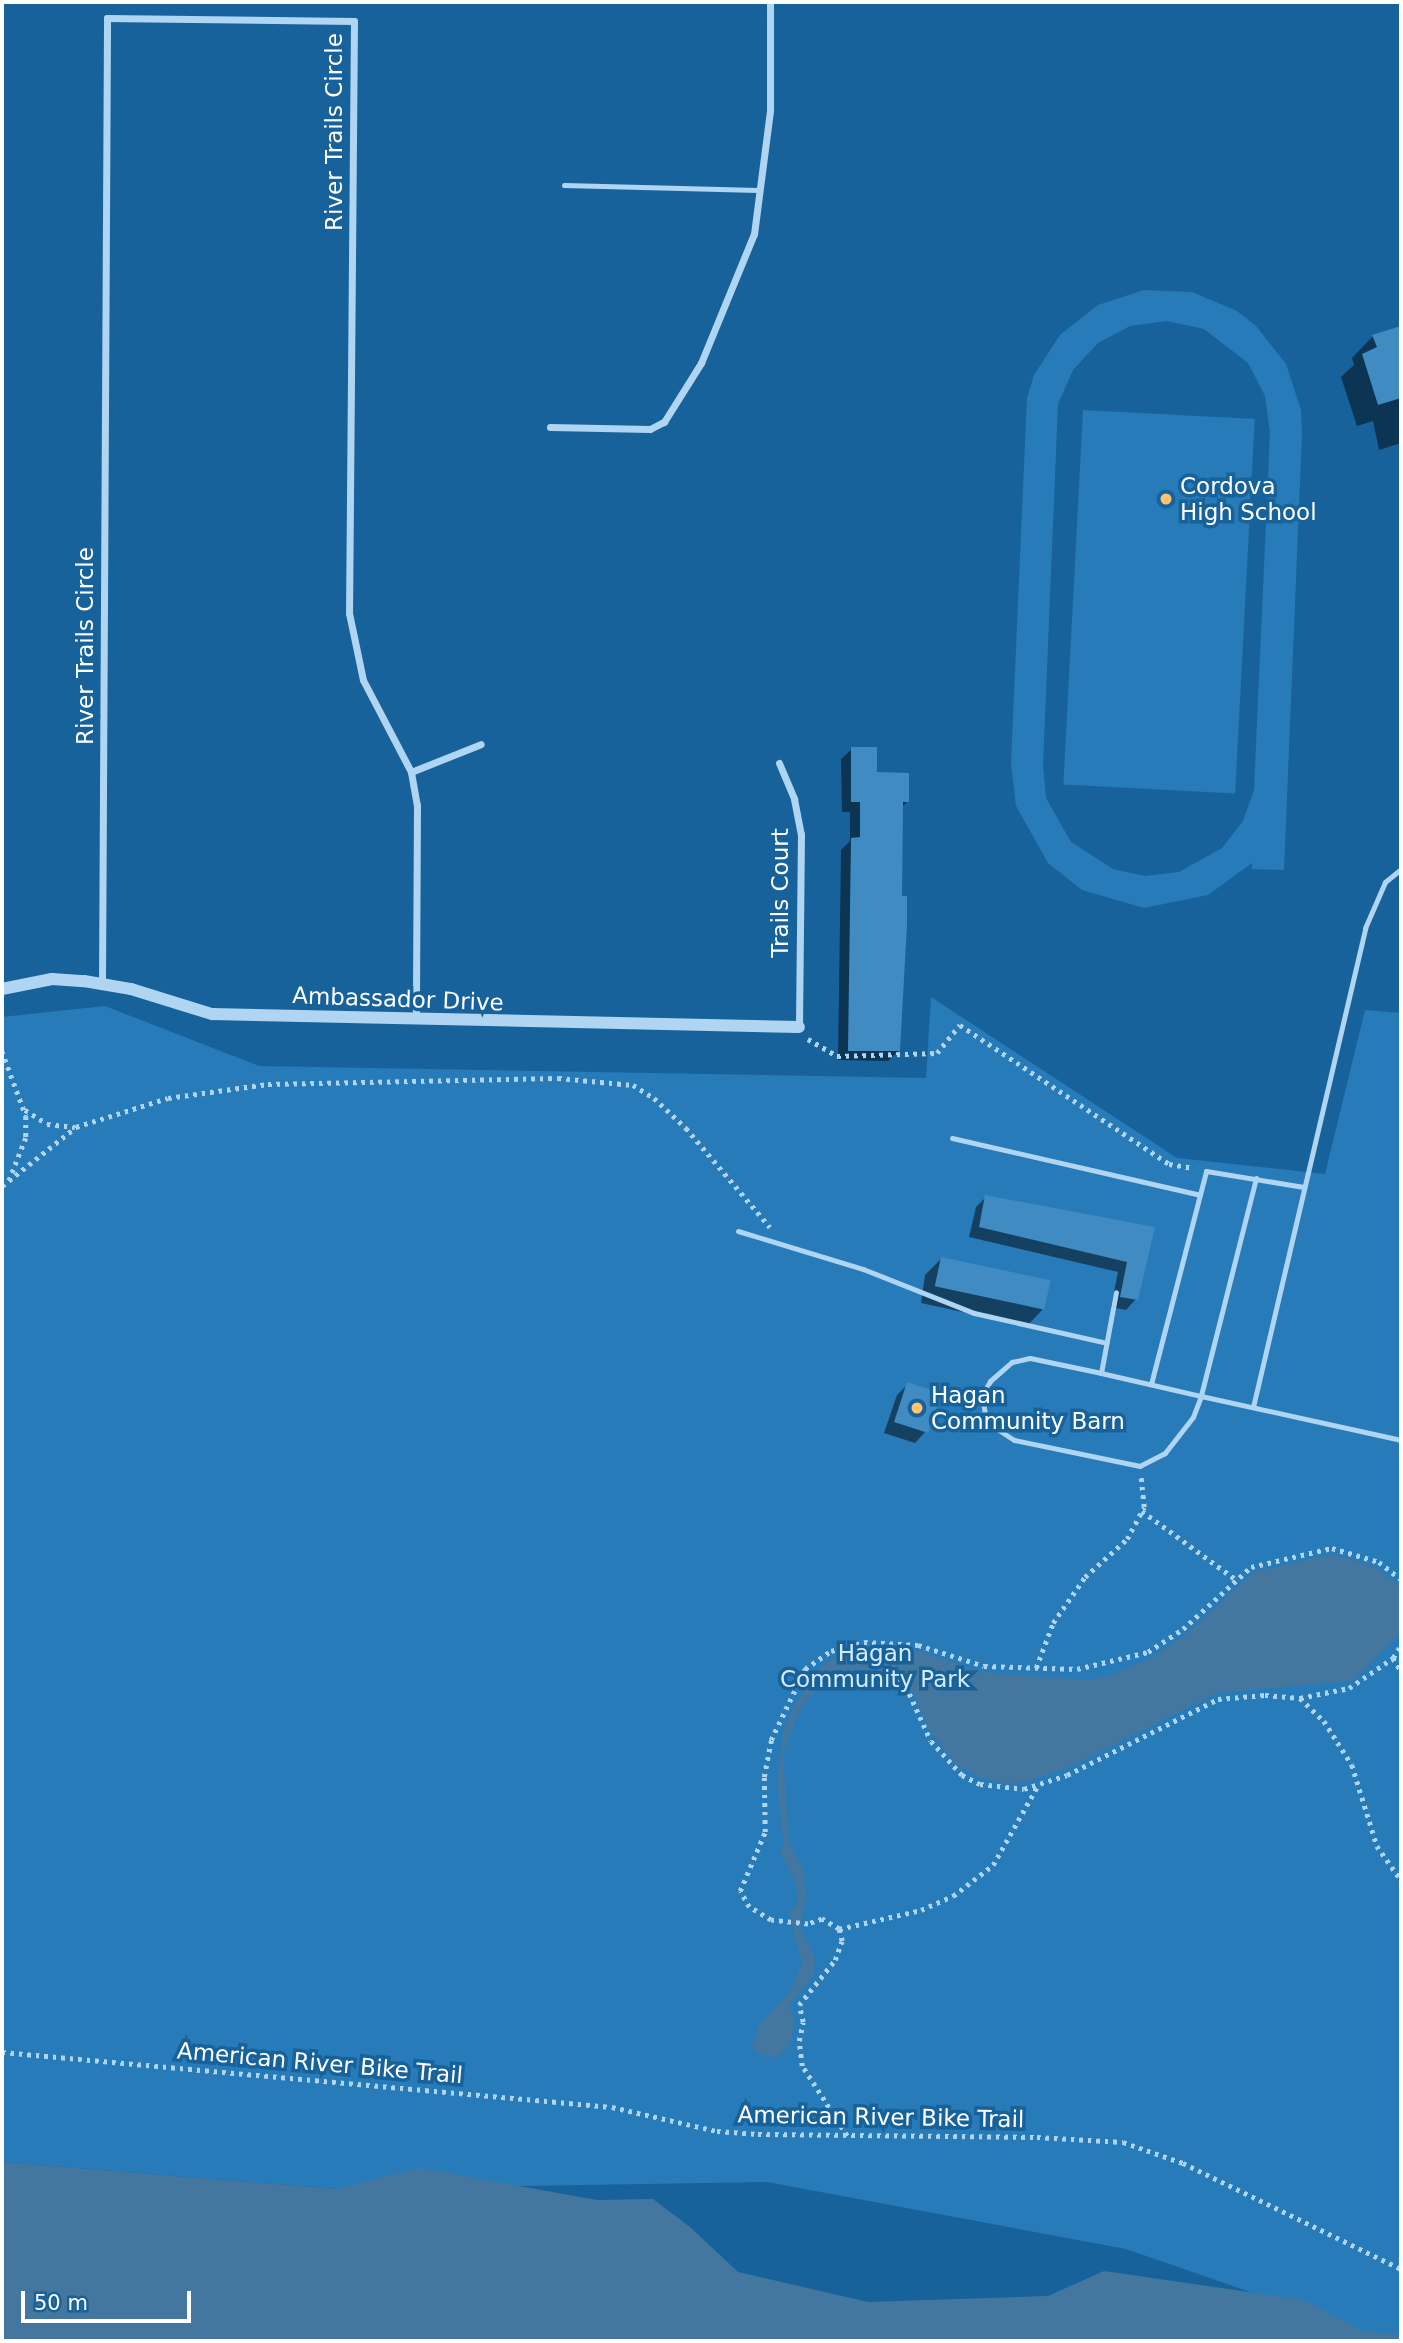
<!DOCTYPE html>
<style>
body{margin:0}
#map{position:relative;width:1403px;height:2343px;overflow:hidden;background:#18629c;font-family:"DejaVu Sans",sans-serif}
div>[style]{position:absolute}
.green>*{inset:0;background:#277bb8;transform-origin:0 0}
.water>*{inset:0;background:#43779f}
.shadow>*{inset:0;background:#0007}
.building>*{inset:0;background:#408bc2;transform-origin:0 0}
.path>*{height:4.5px;margin-top:-2.25px;transform-origin:0;background:repeating-linear-gradient(90deg,#afd5f2 0 3.5px,transparent 0 8.5px)}
.service>*{height:5px;margin:-2.5px;padding:0 2.5px;transform-origin:2.5px;border-radius:2.5px;background:#afd5f2}
.minor>*{height:7px;margin:-3.5px;padding:0 3.5px;transform-origin:3.5px;border-radius:3.5px;background:#afd5f2}
.tertiary>*{height:12px;margin:-6px;padding:0 6px;transform-origin:6px;border-radius:6px;background:#afd5f2}
.dots>*{width:19px;height:19px;translate:-50% -50%;box-sizing:border-box;border:4px solid #18629c;border-radius:50%}
span{translate:-50% -50%;white-space:nowrap;text-align:center;line-height:1.15;-webkit-text-stroke:7px #18629c;paint-order:stroke}
.street-label{font-size:23px;color:#fff}
.poi-label{font-size:23px;color:#fff}
.left{translate:0 -50%;text-align:left}
.park-label{font-size:23px;color:#d6ecfc}
.frame{position:absolute;inset:0;border:4px solid #fff;pointer-events:none}
.scale{position:absolute;left:21px;top:2291px;width:170px;height:32px;box-sizing:border-box;border:4px solid #fff;border-top:0;padding-left:9px;font-size:21px;line-height:24px;white-space:nowrap;color:#fff;-webkit-text-stroke:5px #18629c;paint-order:stroke}
</style>
<div id="map">
<div class="green">
<i style="clip-path:polygon(evenodd,1144px 290px,1192px 292px,1237px 311px,1256px 326px,1286px 364px,1301px 410px,1302px 434px,1284px 870px,1252px 869px,1252px 863px,1208px 895px,1144px 908px,1082px 890px,1048px 863px,1016px 806px,1011px 763px,1027px 398px,1034px 375px,1060px 335px,1098px 305px,1144px 290px,1167px 321px,1204px 329px,1248px 363px,1265px 396px,1270px 432px,1254px 790px,1243px 821px,1222px 848px,1179px 872px,1145px 876px,1113px 869px,1071px 842px,1046px 798px,1043px 765px,1058px 404px,1073px 370px,1098px 343px,1130px 326px,1167px 321px)"></i>
<i style="left:1083px;top:410px;width:172px;height:375px;rotate:3deg"></i>
<i style="clip-path:polygon(931px 997px,1177px 1158px,1325px 1174px,1365px 1010px,1401px 1013px,1401px 2337px,1363px 2331px,1126px 2249px,767px 2182px,337px 2189px,2px 2162px,2px 1017px,105px 1006px,259px 1066px,926px 1078px)"></i>
</div>
<div class="water">
<i style="clip-path:polygon(1331px 1554px,1376px 1567px,1401px 1587px,1401px 1633px,1353px 1681px,1217px 1693px,1065px 1769px,1030px 1781px,1007px 1784px,983px 1779px,957px 1765px,929px 1730px,907px 1680px,885px 1671px,835px 1670px,801px 1707px,783px 1753px,789px 1842px,803px 1870px,806px 1895px,800px 1929px,815px 1957px,814px 1974px,789px 2006px,795px 2020px,790px 2044px,778px 2057px,761px 2055px,752px 2047px,759px 2025px,792px 1990px,802px 1962px,789px 1910px,797px 1905px,796px 1882px,780px 1852px,784px 1844px,777px 1782px,784px 1730px,794px 1705px,822px 1665px,849px 1651px,865px 1648px,917px 1651px,983px 1672px,1086px 1680px,1110px 1676px,1151px 1658px,1187px 1633px,1254px 1572px)"></i>
<i style="clip-path:polygon(2px 2162px,337px 2189px,419px 2168px,597px 2200px,653px 2199px,690px 2227px,738px 2272px,868px 2302px,1048px 2296px,1104px 2271px,1304px 2300px,1363px 2331px,1401px 2335px,1401px 2341px,2px 2341px)"></i>
</div>
<div class="shadow">
<i style="clip-path:polygon(1401px 328px,1401px 443px,1379px 450px,1373px 421px,1357px 426px,1341px 377px,1354px 365px,1352px 358px,1373px 336px)"></i>
<i style="clip-path:polygon(852px 749px,907px 802px,901px 808px,899px 1050px,888px 1061px,838px 1060px,841px 850px,850px 841px,850px 812px,842px 812px,841px 759px)"></i>
<i style="clip-path:polygon(986px 1197px,1153px 1229px,1136px 1299px,1126px 1310px,1111px 1307px,1118px 1272px,969px 1237px,976px 1207px)"></i>
<i style="clip-path:polygon(941px 1259px,1043px 1309px,1027px 1326px,921px 1303px,925px 1275px)"></i>
<i style="clip-path:polygon(908px 1384px,925px 1432px,915px 1443px,884px 1433px,897px 1395px)"></i>
</div>
<div class="building">
<i style="clip-path:polygon(1401px 326px,1401px 398px,1378px 405px,1362px 354px,1377px 347px,1372px 335px)"></i>
<i style="clip-path:polygon(851px 747px,877px 747px,877px 772px,909px 773px,909px 802px,903px 802px,902px 896px,907px 896px,907px 925px,900px 1051px,848px 1051px,851px 838px,860px 837px,860px 802px,851px 802px)"></i>
<i style="clip-path:polygon(985px 1195px,1155px 1227px,1138px 1300px,1120px 1297px,1127px 1262px,979px 1227px)"></i>
<i style="left:941px;top:1257px;width:112px;height:30px;rotate:12deg"></i>
<i style="left:907px;top:1382px;width:36px;height:42px;rotate:18deg"></i>
</div>
<div class="path">
<i style="left:808px;top:1039px;width:34px;rotate:30deg"></i>
<i style="left:837px;top:1056px;width:100px;rotate:-1.7deg"></i>
<i style="left:937px;top:1053px;width:36px;rotate:-51deg"></i>
<i style="left:960px;top:1025px;width:251px;rotate:33.6deg"></i>
<i style="left:1169px;top:1164px;width:25px;rotate:9deg"></i>
<i style="left:2px;top:1051px;width:69px;rotate:69.7deg"></i>
<i style="left:26px;top:1116px;width:22px;rotate:90deg"></i>
<i style="left:26px;top:1138px;width:46px;rotate:111.6deg"></i>
<i style="left:25px;top:1110px;width:26px;rotate:32deg"></i>
<i style="left:47px;top:1124px;width:28px;rotate:6deg"></i>
<i style="left:2px;top:1186px;width:95px;rotate:-38.6deg"></i>
<i style="left:76px;top:1127px;width:96px;rotate:-17.5deg"></i>
<i style="left:168px;top:1098px;width:101px;rotate:-8deg"></i>
<i style="left:268px;top:1084px;width:290px;rotate:-1.2deg"></i>
<i style="left:558px;top:1078px;width:75px;rotate:5.3deg"></i>
<i style="left:633px;top:1085px;width:25px;rotate:32deg"></i>
<i style="left:654px;top:1098px;width:44px;rotate:43.2deg"></i>
<i style="left:686px;top:1128px;width:130px;rotate:49.7deg"></i>
<i style="left:1142px;top:1511px;width:114px;rotate:36.1deg"></i>
<i style="left:1393px;top:1658px;width:15px;rotate:58deg"></i>
<i style="left:1036px;top:1668px;width:48px;rotate:-69.3deg"></i>
<i style="left:1053px;top:1623px;width:56px;rotate:-55.2deg"></i>
<i style="left:1085px;top:1577px;width:57px;rotate:-42.1deg"></i>
<i style="left:1127px;top:1539px;width:36px;rotate:-62deg"></i>
<i style="left:1144px;top:1507px;width:30px;rotate:-96deg"></i>
<i style="left:889px;top:1677px;width:19px;rotate:28deg"></i>
<i style="left:906px;top:1686px;width:60px;rotate:65.6deg"></i>
<i style="left:931px;top:1741px;width:46px;rotate:47.6deg"></i>
<i style="left:962px;top:1775px;width:20px;rotate:27deg"></i>
<i style="left:980px;top:1784px;width:44px;rotate:6.5deg"></i>
<i style="left:1024px;top:1789px;width:45px;rotate:-18deg"></i>
<i style="left:1067px;top:1775px;width:169px;rotate:-26.7deg"></i>
<i style="left:1218px;top:1699px;width:47px;rotate:-4.9deg"></i>
<i style="left:1265px;top:1695px;width:35px;rotate:5deg"></i>
<i style="left:1300px;top:1698px;width:50px;rotate:-11.5deg"></i>
<i style="left:1349px;top:1688px;width:53px;rotate:-34.3deg"></i>
<i style="left:1393px;top:1658px;width:15px;rotate:-58deg"></i>
<i style="left:1300px;top:1698px;width:33px;rotate:44deg"></i>
<i style="left:1324px;top:1721px;width:52px;rotate:57.5deg"></i>
<i style="left:1352px;top:1765px;width:85px;rotate:72.8deg"></i>
<i style="left:1377px;top:1846px;width:42px;rotate:54.8deg"></i>
<i style="left:839px;top:1929px;width:84px;rotate:-13deg"></i>
<i style="left:921px;top:1910px;width:35px;rotate:-24deg"></i>
<i style="left:953px;top:1896px;width:51px;rotate:-37.8deg"></i>
<i style="left:993px;top:1865px;width:92px;rotate:-60.6deg"></i>
<i style="left:2px;top:2052px;width:612px;rotate:5.15deg"></i>
<i style="left:612px;top:2107px;width:108px;rotate:12.9deg"></i>
<i style="left:717px;top:2131px;width:41px;rotate:4.2deg"></i>
<i style="left:758px;top:2134px;width:279px;rotate:0.6deg"></i>
<i style="left:1037px;top:2137px;width:86px;rotate:3.3deg"></i>
<i style="left:1123px;top:2142px;width:64px;rotate:19.3deg"></i>
<i style="left:1183px;top:2163px;width:242px;rotate:25.9deg"></i>
<i style="left:847px;top:2136px;width:83px;rotate:-122.7deg"></i>
<i style="left:802px;top:2066px;width:25px;rotate:-97deg"></i>
<i style="left:799px;top:2041px;width:19px;rotate:-78deg"></i>
<i style="left:803px;top:2022px;width:17px;rotate:-103deg"></i>
<i style="left:799px;top:2005px;width:58px;rotate:-51.3deg"></i>
<i style="left:835px;top:1960px;width:20px;rotate:-70deg"></i>
<i style="left:842px;top:1941px;width:12px;rotate:-104deg"></i>
<i style="left:839px;top:1929px;width:20px;rotate:-150deg"></i>
<i style="left:822px;top:1919px;width:15px;rotate:160deg"></i>
<i style="left:808px;top:1924px;width:37px;rotate:-174deg"></i>
<i style="left:771px;top:1920px;width:26px;rotate:-149deg"></i>
<i style="left:749px;top:1907px;width:18px;rotate:-119deg"></i>
<i style="left:740px;top:1891px;width:64px;rotate:-67deg"></i>
<i style="left:765px;top:1832px;width:55px;rotate:-91deg"></i>
<i style="left:764px;top:1777px;width:38px;rotate:-79deg"></i>
<i style="left:771px;top:1740px;width:79px;rotate:-64.4deg"></i>
<i style="left:805px;top:1669px;width:32px;rotate:-35deg"></i>
<i style="left:831px;top:1651px;width:34px;rotate:-15deg"></i>
<i style="left:864px;top:1642px;width:54px;rotate:3.2deg"></i>
<i style="left:918px;top:1645px;width:69px;rotate:17.7deg"></i>
<i style="left:984px;top:1666px;width:93px;rotate:1.8deg"></i>
<i style="left:1077px;top:1669px;width:73px;rotate:-13.5deg"></i>
<i style="left:1148px;top:1652px;width:42px;rotate:-33.3deg"></i>
<i style="left:1183px;top:1629px;width:92px;rotate:-42.4deg"></i>
<i style="left:1251px;top:1567px;width:83px;rotate:-13.2deg"></i>
<i style="left:1332px;top:1548px;width:49px;rotate:16.6deg"></i>
<i style="left:1379px;top:1562px;width:28px;rotate:38deg"></i>
</div>
<div class="service">
<i style="left:564px;top:185px;width:194px;rotate:1.5deg"></i>
<i style="left:952px;top:1138px;width:254px;rotate:12.9deg"></i>
<i style="left:1256px;top:1178px;width:225px;rotate:104.2deg"></i>
<i style="left:1201px;top:1396px;width:22px;rotate:111deg"></i>
<i style="left:1193px;top:1417px;width:46px;rotate:127.9deg"></i>
<i style="left:1165px;top:1453px;width:28px;rotate:153deg"></i>
<i style="left:1140px;top:1466px;width:129px;rotate:-168.3deg"></i>
<i style="left:1014px;top:1440px;width:33px;rotate:-147deg"></i>
<i style="left:986px;top:1422px;width:27px;rotate:-98deg"></i>
<i style="left:982px;top:1395px;width:16px;rotate:-60deg"></i>
<i style="left:990px;top:1381px;width:29px;rotate:-41deg"></i>
<i style="left:1012px;top:1362px;width:18px;rotate:-13deg"></i>
<i style="left:1030px;top:1358px;width:73px;rotate:11.9deg"></i>
<i style="left:1101px;top:1373px;width:103px;rotate:13deg"></i>
<i style="left:1201px;top:1396px;width:205px;rotate:12.4deg"></i>
<i style="left:738px;top:1231px;width:131px;rotate:16.9deg"></i>
<i style="left:863px;top:1269px;width:119px;rotate:21.6deg"></i>
<i style="left:974px;top:1313px;width:136px;rotate:12.7deg"></i>
<i style="left:1101px;top:1373px;width:82px;rotate:-79.5deg"></i>
<i style="left:1151px;top:1384px;width:220px;rotate:-75.5deg"></i>
<i style="left:1206px;top:1171px;width:99px;rotate:9.3deg"></i>
<i style="left:1253px;top:1407px;width:492px;rotate:-76.8deg"></i>
<i style="left:1365px;top:928px;width:50px;rotate:-66.5deg"></i>
<i style="left:1385px;top:882px;width:21px;rotate:-39deg"></i>
</div>
<div class="minor">
<i style="left:550px;top:427px;width:100px;rotate:1.1deg"></i>
<i style="left:650px;top:429px;width:16px;rotate:-27deg"></i>
<i style="left:664px;top:422px;width:70px;rotate:-57.9deg"></i>
<i style="left:701px;top:363px;width:139px;rotate:-67.7deg"></i>
<i style="left:754px;top:234px;width:125px;rotate:-82.6deg"></i>
<i style="left:770px;top:110px;width:108px;rotate:-90deg"></i>
<i style="left:779px;top:763px;width:39px;rotate:67deg"></i>
<i style="left:794px;top:799px;width:36px;rotate:79deg"></i>
<i style="left:801px;top:834px;width:193px;rotate:90.6deg"></i>
<i style="left:411px;top:772px;width:75px;rotate:-21.8deg"></i>
<i style="left:102px;top:983px;width:965px;rotate:-89.7deg"></i>
<i style="left:107px;top:18px;width:247px;rotate:0.7deg"></i>
<i style="left:354px;top:21px;width:592px;rotate:90.48deg"></i>
<i style="left:349px;top:613px;width:68px;rotate:78.2deg"></i>
<i style="left:363px;top:680px;width:104px;rotate:62.4deg"></i>
<i style="left:411px;top:772px;width:34px;rotate:80deg"></i>
<i style="left:417px;top:805px;width:214px;rotate:90.3deg"></i>
</div>
<div class="tertiary">
<i style="left:2px;top:989px;width:51px;rotate:-11.3deg"></i>
<i style="left:52px;top:979px;width:32px;rotate:4deg"></i>
<i style="left:84px;top:981px;width:48px;rotate:9.7deg"></i>
<i style="left:131px;top:989px;width:85px;rotate:17.2deg"></i>
<i style="left:212px;top:1014px;width:587px;rotate:1.27deg"></i>
</div>
<div class="dots">
<i style="left:1166px;top:499px;background:#ffc470"></i>
<i style="left:917px;top:1408px;background:#ffc470"></i>
</div>
<div class="street-label">
<span style="left:334px;top:132px;rotate:-90deg">River Trails Circle</span>
<span style="left:85px;top:646px;rotate:-90deg">River Trails Circle</span>
<span style="left:780px;top:893px;rotate:-90deg">Trails Court</span>
<span style="left:398px;top:999px;rotate:2deg">Ambassador Drive</span>
<span style="left:320px;top:2063px;rotate:5deg">American River Bike Trail</span>
<span style="left:881px;top:2117px;rotate:1deg">American River Bike Trail</span>
</div>
<div class="poi-label">
<span class="left" style="left:1180px;top:499px">Cordova<br>High School</span>
<span class="left" style="left:931px;top:1408px">Hagan<br>Community Barn</span>
</div>
<div class="park-label">
<span style="left:875px;top:1666px">Hagan<br>Community Park</span>
</div>
<div class="frame"></div>
<div class="scale">50 m</div>
</div>
